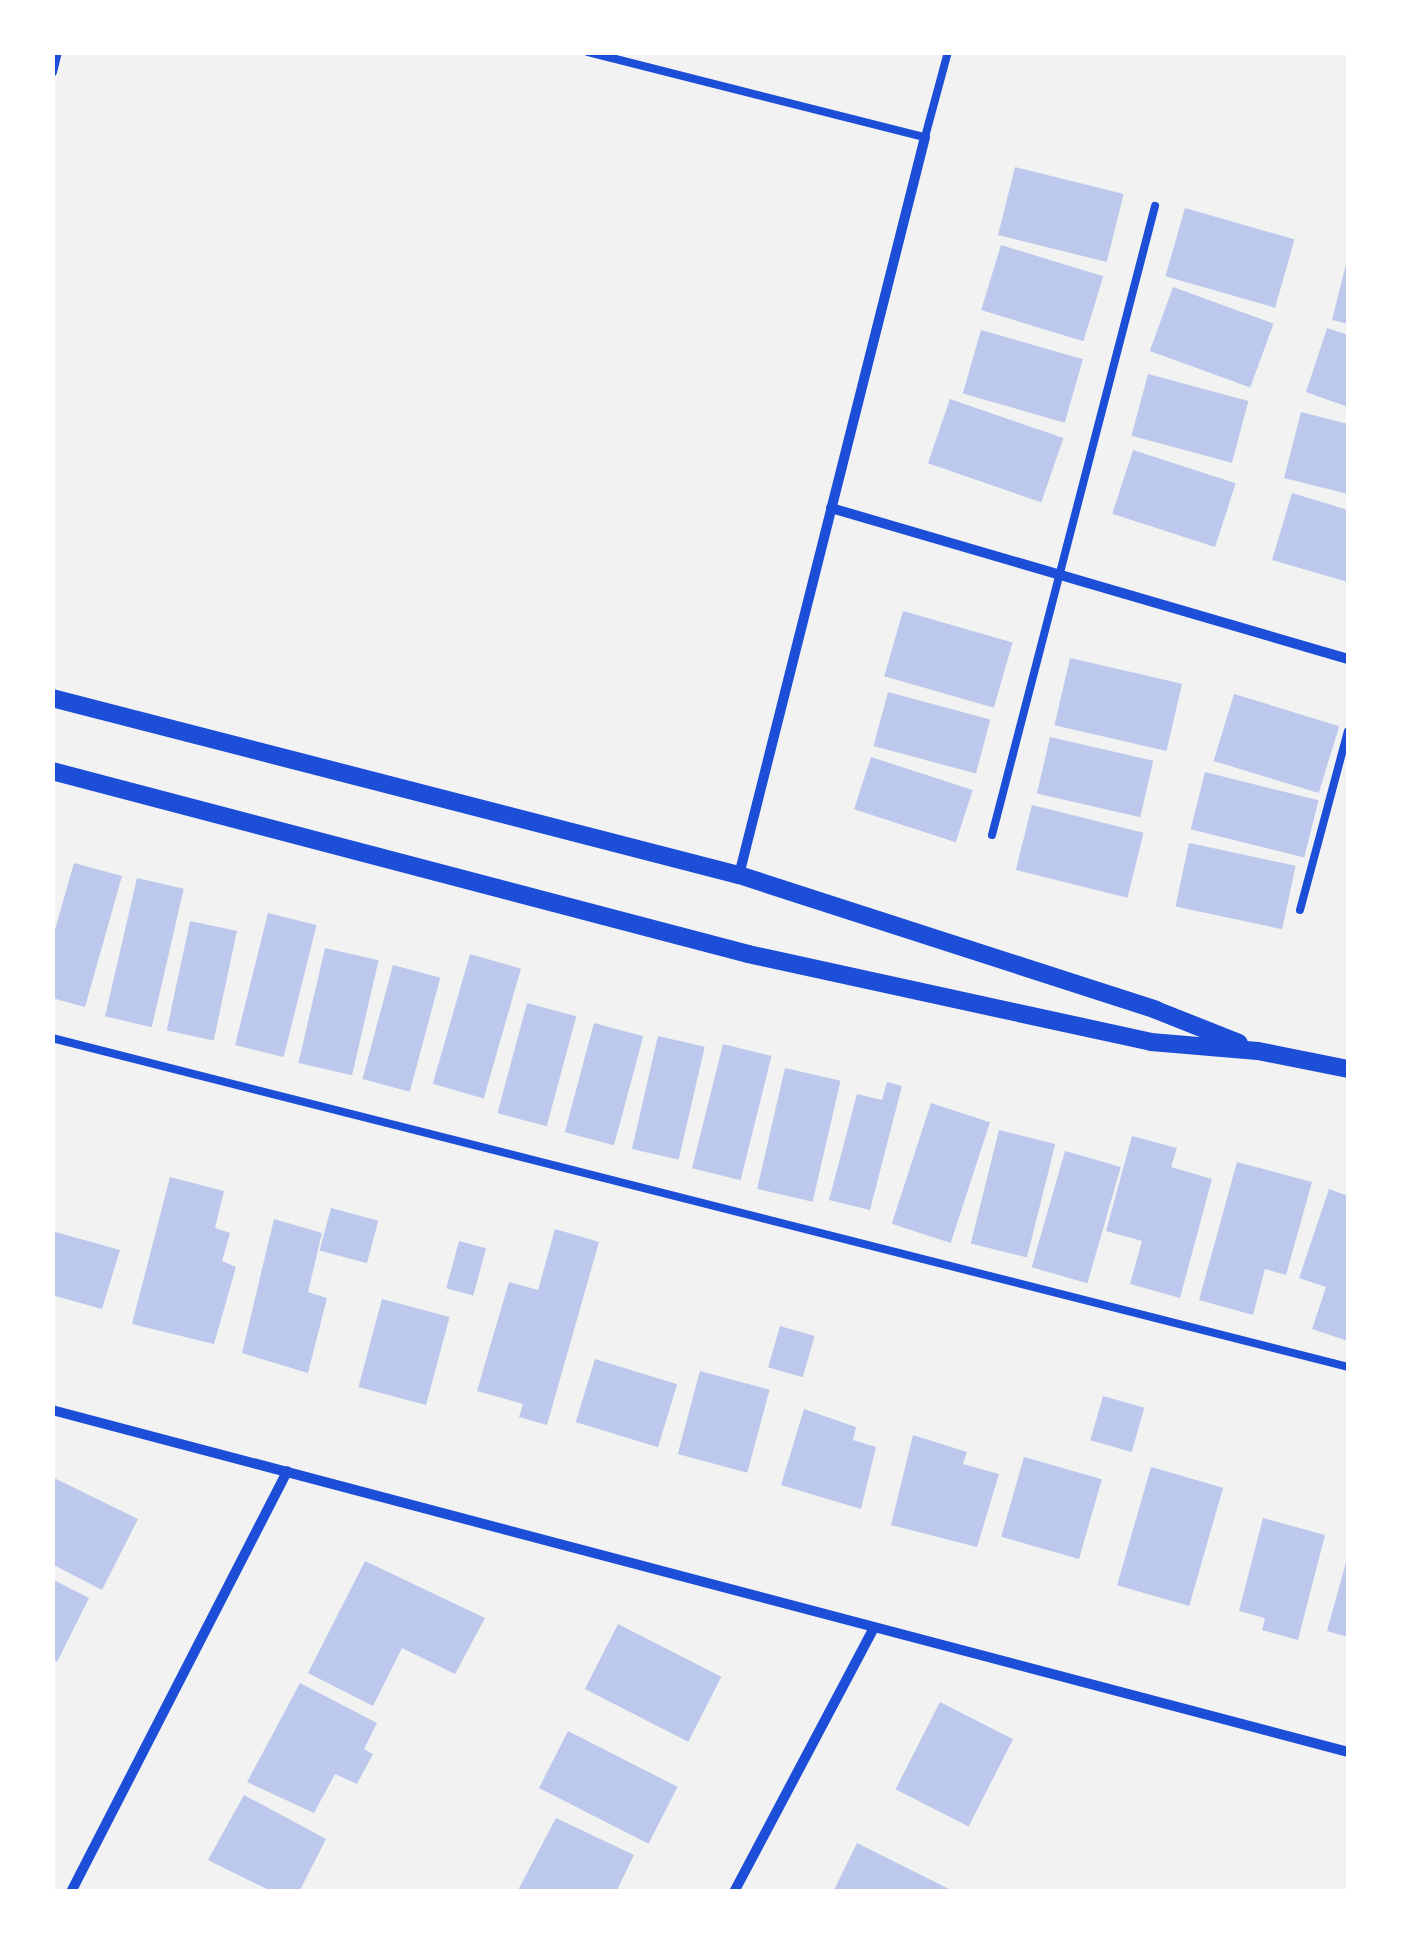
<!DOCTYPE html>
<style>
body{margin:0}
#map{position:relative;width:1401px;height:1944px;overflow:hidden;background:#f2f2f2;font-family:"Work Sans",sans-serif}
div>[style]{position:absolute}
.building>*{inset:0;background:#bdc9ec;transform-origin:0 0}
.service>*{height:8px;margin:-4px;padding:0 4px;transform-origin:4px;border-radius:4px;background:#1d4ed8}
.minor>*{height:10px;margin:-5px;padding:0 5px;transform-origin:5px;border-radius:5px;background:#1d4ed8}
.tertiary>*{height:18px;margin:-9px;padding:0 9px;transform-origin:9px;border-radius:9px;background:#1d4ed8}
span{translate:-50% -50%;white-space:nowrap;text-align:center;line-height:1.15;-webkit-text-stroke:8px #fff;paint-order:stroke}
.frame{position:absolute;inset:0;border:55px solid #fff;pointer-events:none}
</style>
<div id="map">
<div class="building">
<i style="left:1015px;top:167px;width:112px;height:70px;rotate:14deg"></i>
<i style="left:1185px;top:208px;width:114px;height:71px;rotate:16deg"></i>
<i style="left:1001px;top:245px;width:107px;height:68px;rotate:17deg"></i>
<i style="clip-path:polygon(1347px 260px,1348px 260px,1348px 324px,1332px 320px)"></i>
<i style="left:1173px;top:287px;width:107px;height:68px;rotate:20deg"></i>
<i style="clip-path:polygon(1327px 328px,1348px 335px,1348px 407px,1306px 392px)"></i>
<i style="left:981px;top:330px;width:106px;height:66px;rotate:16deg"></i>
<i style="left:1148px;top:374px;width:104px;height:64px;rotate:15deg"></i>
<i style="left:950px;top:399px;width:120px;height:68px;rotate:19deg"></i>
<i style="clip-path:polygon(1301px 412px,1348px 424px,1348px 494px,1284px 478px)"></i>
<i style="left:1133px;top:450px;width:108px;height:67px;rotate:18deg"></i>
<i style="clip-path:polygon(1292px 493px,1348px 510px,1348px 582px,1272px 560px)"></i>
<i style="left:903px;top:611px;width:114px;height:68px;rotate:16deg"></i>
<i style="left:1070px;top:658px;width:115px;height:69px;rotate:13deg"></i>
<i style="left:888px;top:692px;width:106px;height:56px;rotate:15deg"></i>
<i style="left:1234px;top:694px;width:110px;height:70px;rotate:17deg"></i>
<i style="left:1050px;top:737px;width:106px;height:58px;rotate:13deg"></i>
<i style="left:871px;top:757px;width:107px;height:55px;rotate:18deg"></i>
<i style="left:1205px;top:772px;width:117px;height:59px;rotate:14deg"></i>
<i style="left:1032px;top:805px;width:115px;height:67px;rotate:14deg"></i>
<i style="left:1189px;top:843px;width:109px;height:65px;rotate:12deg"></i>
<i style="clip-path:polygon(74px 863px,122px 876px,85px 1007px,52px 998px,52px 940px)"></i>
<i style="left:137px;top:878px;width:48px;height:142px;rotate:13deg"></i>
<i style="left:268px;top:913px;width:50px;height:136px;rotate:14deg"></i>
<i style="left:190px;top:921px;width:48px;height:112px;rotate:12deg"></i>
<i style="left:325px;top:948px;width:55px;height:118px;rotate:13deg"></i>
<i style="left:470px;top:954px;width:53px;height:135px;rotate:16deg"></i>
<i style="left:393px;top:965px;width:49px;height:118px;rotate:15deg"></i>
<i style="left:527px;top:1003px;width:51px;height:114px;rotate:15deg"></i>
<i style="left:594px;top:1023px;width:51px;height:113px;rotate:15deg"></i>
<i style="left:658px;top:1036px;width:48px;height:116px;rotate:13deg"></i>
<i style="left:723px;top:1044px;width:50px;height:128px;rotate:14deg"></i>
<i style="left:785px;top:1068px;width:57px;height:124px;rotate:13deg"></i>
<i style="clip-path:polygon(887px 1082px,902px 1086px,870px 1210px,829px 1200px,857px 1094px,882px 1100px)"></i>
<i style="left:931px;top:1103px;width:62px;height:127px;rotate:18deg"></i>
<i style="left:999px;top:1130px;width:58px;height:117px;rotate:14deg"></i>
<i style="clip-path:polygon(1132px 1136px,1177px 1148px,1171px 1167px,1212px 1179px,1180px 1298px,1130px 1284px,1142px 1241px,1106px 1231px)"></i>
<i style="left:1065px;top:1151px;width:58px;height:121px;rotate:16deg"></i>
<i style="clip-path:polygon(1237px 1162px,1312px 1182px,1286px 1275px,1265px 1269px,1253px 1315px,1199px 1300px)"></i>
<i style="clip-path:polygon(170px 1177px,224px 1191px,215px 1228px,230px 1233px,222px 1261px,236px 1267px,214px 1344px,132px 1324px)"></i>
<i style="clip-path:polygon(1329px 1189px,1348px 1196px,1348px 1341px,1312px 1329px,1326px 1287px,1299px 1278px)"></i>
<i style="left:331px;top:1208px;width:49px;height:44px;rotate:15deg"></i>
<i style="clip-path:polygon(274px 1219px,322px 1233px,308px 1292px,327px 1298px,308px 1373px,242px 1353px)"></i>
<i style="clip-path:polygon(555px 1229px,599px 1242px,547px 1425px,519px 1417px,523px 1404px,477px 1391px,509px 1282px,538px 1290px)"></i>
<i style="clip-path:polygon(52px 1231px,120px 1250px,102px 1309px,52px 1295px)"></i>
<i style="left:459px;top:1241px;width:28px;height:49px;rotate:15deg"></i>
<i style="left:382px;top:1299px;width:70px;height:91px;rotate:15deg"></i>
<i style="left:780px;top:1326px;width:36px;height:43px;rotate:16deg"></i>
<i style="left:595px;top:1359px;width:86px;height:66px;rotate:17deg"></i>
<i style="left:700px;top:1371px;width:72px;height:86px;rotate:15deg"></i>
<i style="left:1103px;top:1396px;width:43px;height:46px;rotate:16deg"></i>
<i style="clip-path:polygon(804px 1409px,856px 1427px,853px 1440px,876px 1447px,861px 1509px,781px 1485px)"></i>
<i style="clip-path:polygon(913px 1435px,967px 1452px,963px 1464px,999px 1474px,977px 1547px,891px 1525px)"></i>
<i style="left:1024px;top:1457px;width:81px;height:83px;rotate:16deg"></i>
<i style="left:1151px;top:1467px;width:75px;height:123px;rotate:16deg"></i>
<i style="clip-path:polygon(52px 1477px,138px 1519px,102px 1590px,52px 1564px)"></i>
<i style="clip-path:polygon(1263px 1518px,1325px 1535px,1298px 1640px,1262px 1630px,1265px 1618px,1239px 1611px)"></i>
<i style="clip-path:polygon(1348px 1555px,1348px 1637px,1327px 1631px)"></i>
<i style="clip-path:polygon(365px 1561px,485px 1618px,455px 1674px,402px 1648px,373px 1706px,308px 1673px)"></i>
<i style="clip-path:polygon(52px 1579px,89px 1598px,57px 1662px,52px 1659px)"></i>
<i style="left:618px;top:1624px;width:116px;height:73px;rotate:27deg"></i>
<i style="clip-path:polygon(300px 1683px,377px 1723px,364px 1749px,373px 1754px,357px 1784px,335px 1774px,314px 1813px,247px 1782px)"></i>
<i style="left:940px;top:1702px;width:82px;height:98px;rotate:27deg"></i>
<i style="left:568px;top:1731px;width:123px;height:64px;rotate:27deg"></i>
<i style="clip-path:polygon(244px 1795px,326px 1839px,299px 1892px,273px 1892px,208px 1860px)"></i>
<i style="clip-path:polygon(556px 1818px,634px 1855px,616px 1892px,517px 1892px)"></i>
<i style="clip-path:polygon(857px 1843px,955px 1892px,833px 1892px)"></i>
</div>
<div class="service">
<i style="left:588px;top:52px;width:348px;rotate:14.2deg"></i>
<i style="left:925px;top:137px;width:88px;rotate:-74.9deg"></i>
<i style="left:992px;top:835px;width:650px;rotate:-75.47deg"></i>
<i style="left:1300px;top:910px;width:185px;rotate:-75deg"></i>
<i style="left:52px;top:1038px;width:1337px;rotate:14.24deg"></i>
</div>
<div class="minor">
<i style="left:52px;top:72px;width:21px;rotate:-76deg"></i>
<i style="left:831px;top:508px;width:539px;rotate:16.28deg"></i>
<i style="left:739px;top:875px;width:761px;rotate:-75.85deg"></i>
<i style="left:52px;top:1410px;width:1340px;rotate:14.78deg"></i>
<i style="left:71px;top:1892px;width:473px;rotate:-62.8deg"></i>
<i style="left:734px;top:1892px;width:295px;rotate:-62.1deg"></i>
</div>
<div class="tertiary">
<i style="left:52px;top:698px;width:709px;rotate:14.45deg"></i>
<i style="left:739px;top:875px;width:438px;rotate:17.9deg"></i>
<i style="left:1156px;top:1010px;width:89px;rotate:21.7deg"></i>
<i style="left:52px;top:771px;width:720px;rotate:14.73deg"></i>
<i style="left:748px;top:954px;width:412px;rotate:12.3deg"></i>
<i style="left:1151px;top:1042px;width:107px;rotate:4.8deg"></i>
<i style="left:1258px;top:1051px;width:92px;rotate:11.3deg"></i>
</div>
<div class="frame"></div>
</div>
